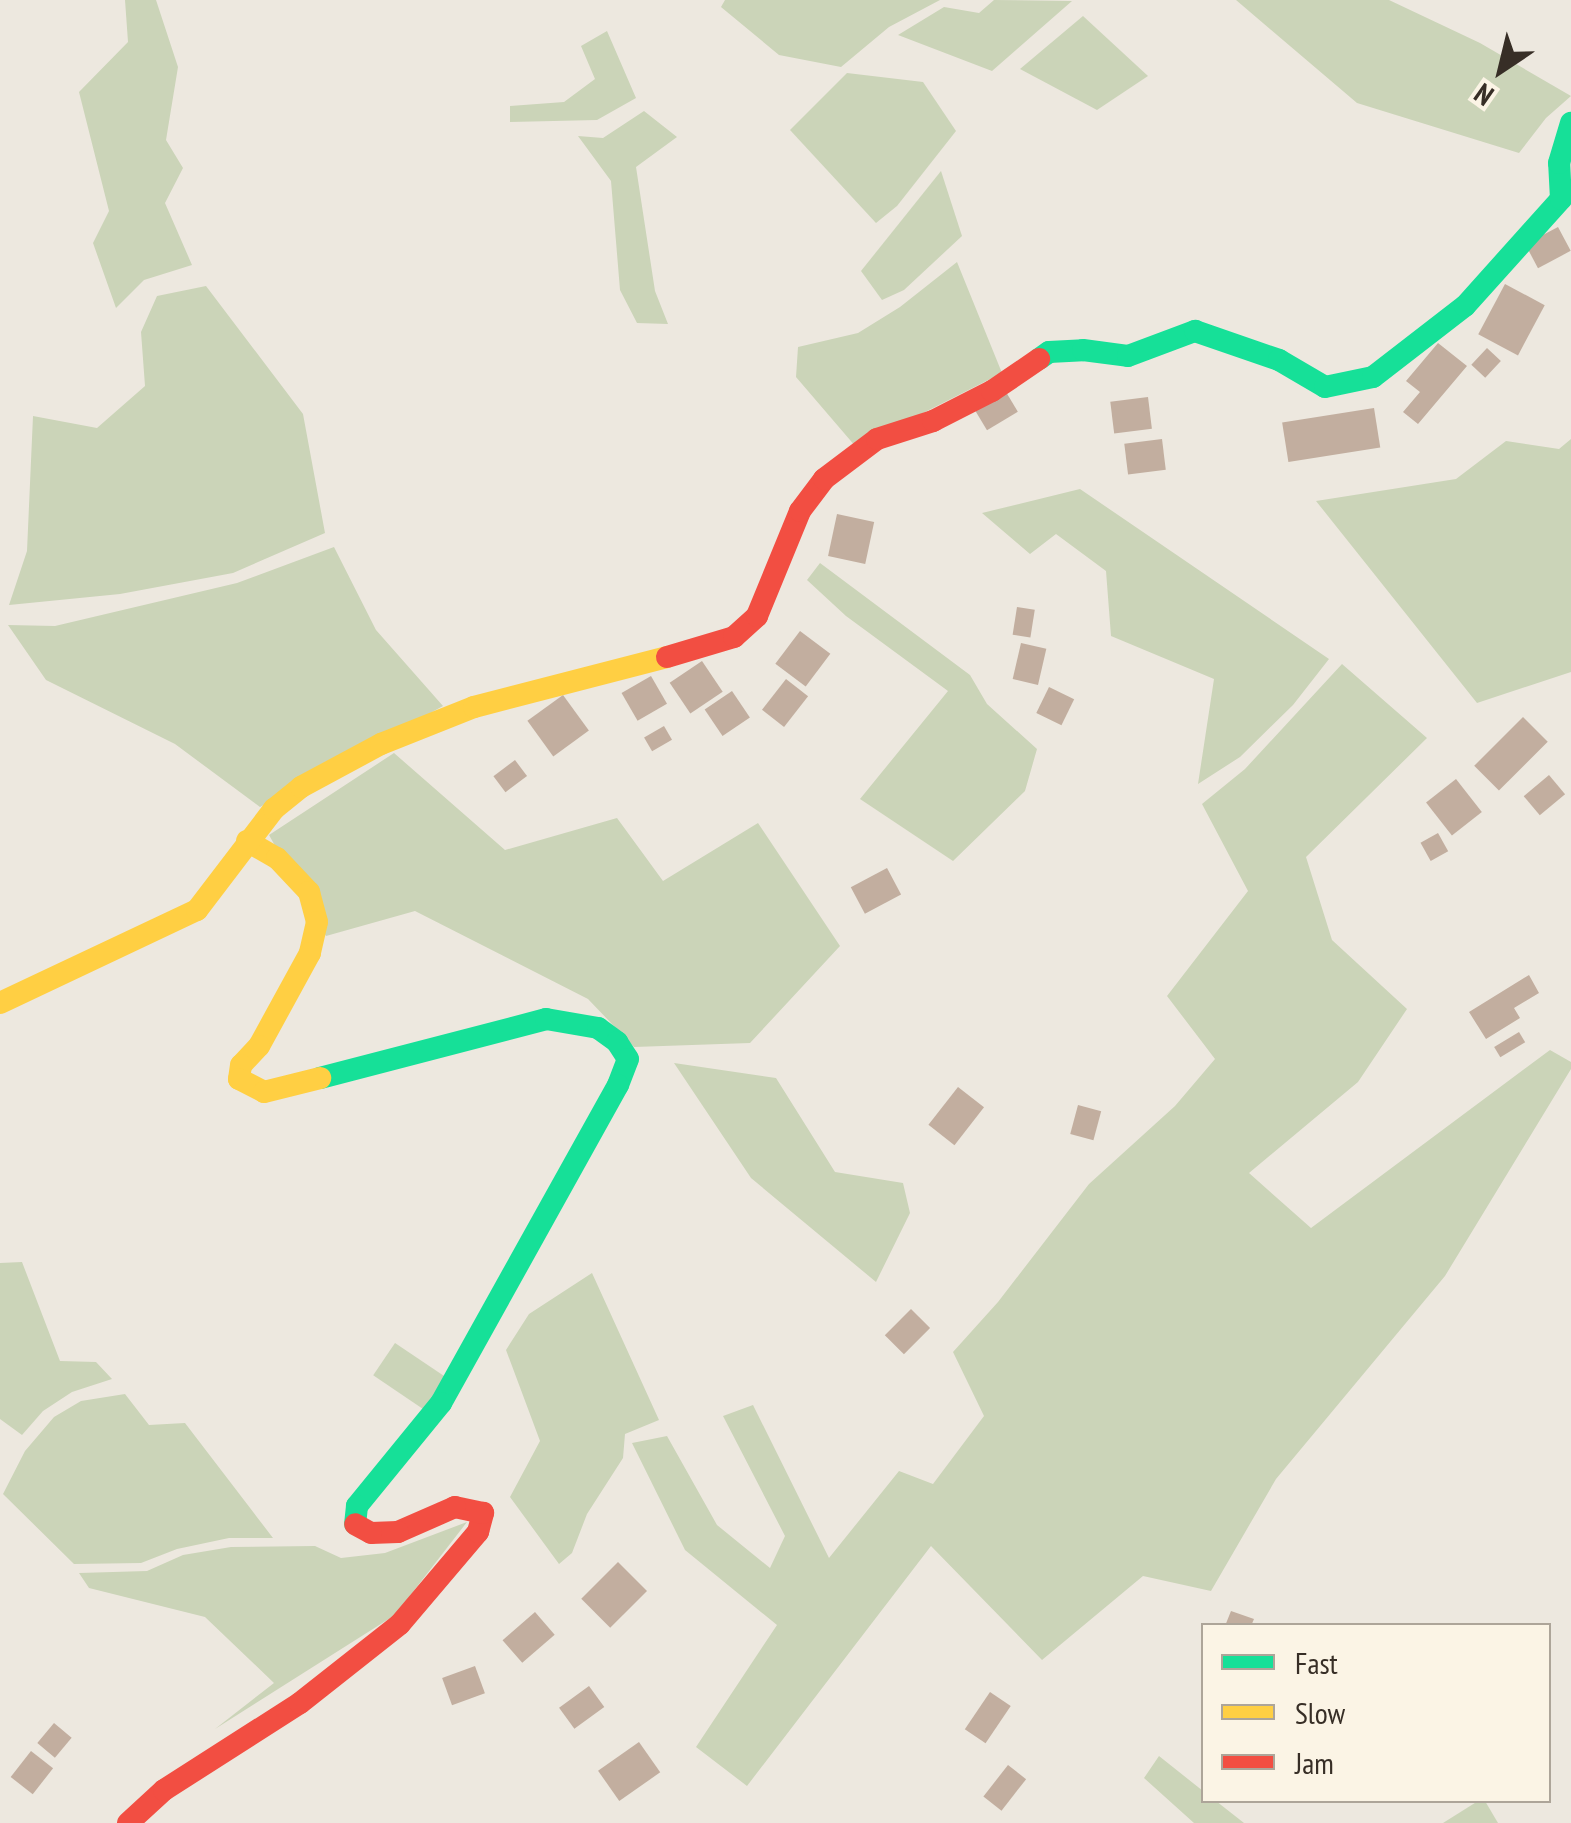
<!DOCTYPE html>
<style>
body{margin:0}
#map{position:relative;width:1571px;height:1823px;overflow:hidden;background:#ede8df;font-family:"PT Sans Narrow",sans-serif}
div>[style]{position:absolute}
.green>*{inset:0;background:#cbd4b8;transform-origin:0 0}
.building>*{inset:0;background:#c2ae9f;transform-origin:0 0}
.fast>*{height:22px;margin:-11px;padding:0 11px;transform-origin:11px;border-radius:11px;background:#16e098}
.slow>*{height:22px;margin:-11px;padding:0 11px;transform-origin:11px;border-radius:11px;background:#ffcf43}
.jam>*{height:22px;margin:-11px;padding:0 11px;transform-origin:11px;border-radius:11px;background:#f24e42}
span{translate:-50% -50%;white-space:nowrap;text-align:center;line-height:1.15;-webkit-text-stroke:9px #fbf4e5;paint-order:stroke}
.legend{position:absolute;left:1201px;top:1623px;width:350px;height:180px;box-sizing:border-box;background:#fbf4e5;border:2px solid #ada599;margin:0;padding:12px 18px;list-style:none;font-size:30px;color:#372e26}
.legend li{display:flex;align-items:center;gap:20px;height:50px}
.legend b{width:50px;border:2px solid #ada599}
.north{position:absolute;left:1451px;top:20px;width:100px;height:100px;-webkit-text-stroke:8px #fbf4e5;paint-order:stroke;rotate:215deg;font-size:28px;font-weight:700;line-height:40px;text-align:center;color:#372e26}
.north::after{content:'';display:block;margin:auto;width:35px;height:45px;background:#372e26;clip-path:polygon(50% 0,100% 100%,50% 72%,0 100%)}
</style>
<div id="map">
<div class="green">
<i style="clip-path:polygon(125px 0,156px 0,178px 67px,166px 140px,183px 168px,165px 203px,192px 265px,144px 280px,116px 308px,93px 243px,109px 211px,79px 92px,128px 42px)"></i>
<i style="clip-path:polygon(725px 0,940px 0,889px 27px,841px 67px,779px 55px,721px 7px)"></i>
<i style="clip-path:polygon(994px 0,1072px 1px,992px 71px,898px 35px,944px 7px,979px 13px)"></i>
<i style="clip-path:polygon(1236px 0,1389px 0,1480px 43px,1571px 96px,1546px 118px,1519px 153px,1357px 103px)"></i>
<i style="clip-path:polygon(1083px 16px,1148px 76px,1097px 110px,1020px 69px)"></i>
<i style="clip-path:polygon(607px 31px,636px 98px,597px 120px,510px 122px,510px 106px,564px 102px,595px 79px,581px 46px)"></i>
<i style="clip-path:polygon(847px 73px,923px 82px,956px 131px,897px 206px,876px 223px,790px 130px)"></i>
<i style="clip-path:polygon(644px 111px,677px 137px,636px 167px,655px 291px,668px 324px,637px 323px,620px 290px,611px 181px,578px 136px,603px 138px)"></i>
<i style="clip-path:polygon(941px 171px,962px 236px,904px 290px,882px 300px,861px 271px)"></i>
<i style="clip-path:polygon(957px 262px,1002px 373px,856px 447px,796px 377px,798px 347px,858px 333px,900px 307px)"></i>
<i style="clip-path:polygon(206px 286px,303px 414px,325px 533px,233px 573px,120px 594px,9px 605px,27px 551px,33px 416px,97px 428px,145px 386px,141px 332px,157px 296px)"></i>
<i style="clip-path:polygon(1571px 439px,1571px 672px,1477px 703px,1316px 501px,1456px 479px,1506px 441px,1559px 449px)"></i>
<i style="clip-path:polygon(1080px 489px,1329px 659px,1293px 705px,1240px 757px,1198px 784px,1214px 679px,1111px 636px,1106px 571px,1056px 534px,1030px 554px,982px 513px)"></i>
<i style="clip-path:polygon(334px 547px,376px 630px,443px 706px,260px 807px,175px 744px,46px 680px,8px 625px,55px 626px,237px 583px)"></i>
<i style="clip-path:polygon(820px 563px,970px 675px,987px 704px,1037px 749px,1025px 791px,953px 861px,860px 799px,948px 691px,846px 616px,807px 580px)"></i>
<i style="clip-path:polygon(1342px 664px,1427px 738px,1306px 857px,1332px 940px,1407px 1009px,1358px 1082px,1249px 1173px,1311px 1228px,1550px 1050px,1571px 1062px,1571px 1069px,1445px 1276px,1276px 1479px,1211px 1591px,1143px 1576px,1042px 1660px,931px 1546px,747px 1786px,696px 1747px,777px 1625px,685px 1550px,632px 1443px,667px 1436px,717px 1525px,770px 1568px,785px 1536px,723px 1416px,753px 1405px,829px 1558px,899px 1471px,933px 1484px,984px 1416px,953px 1352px,998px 1302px,1089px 1184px,1175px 1106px,1215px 1059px,1167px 996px,1248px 891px,1202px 804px,1245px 769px)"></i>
<i style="clip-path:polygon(394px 753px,505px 850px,617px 818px,663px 881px,758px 823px,840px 946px,750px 1043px,634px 1047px,588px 999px,415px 911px,326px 936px,269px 835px)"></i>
<i style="clip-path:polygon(674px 1063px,776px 1078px,835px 1172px,903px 1183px,910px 1213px,876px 1282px,751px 1178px)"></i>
<i style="clip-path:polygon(22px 1262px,60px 1361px,96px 1362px,112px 1379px,72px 1392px,43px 1411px,22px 1435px,0 1419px,0 1263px)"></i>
<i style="clip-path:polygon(592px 1273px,659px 1420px,625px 1434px,623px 1458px,587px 1514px,572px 1553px,559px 1564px,510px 1497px,540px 1441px,506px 1350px,529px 1314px)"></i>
<i style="left:395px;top:1343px;width:61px;height:39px;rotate:34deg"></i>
<i style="clip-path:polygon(125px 1394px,149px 1425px,185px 1423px,273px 1538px,229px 1538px,177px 1549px,141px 1563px,74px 1564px,3px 1494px,25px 1451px,54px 1417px,81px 1401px)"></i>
<i style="clip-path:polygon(467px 1522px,395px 1615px,215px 1729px,274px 1683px,205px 1617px,89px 1588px,79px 1573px,147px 1571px,183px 1555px,231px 1547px,315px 1546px,341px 1558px,385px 1553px)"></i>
<i style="clip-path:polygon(1159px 1756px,1203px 1791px,1204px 1800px,1216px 1801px,1244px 1823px,1194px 1823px,1144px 1778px)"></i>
<i style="clip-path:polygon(1478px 1801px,1485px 1801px,1498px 1823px,1443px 1823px)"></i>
</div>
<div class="building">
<i style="left:1558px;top:227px;width:27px;height:37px;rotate:62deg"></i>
<i style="left:1505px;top:284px;width:45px;height:57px;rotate:28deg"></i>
<i style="clip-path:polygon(1438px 343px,1467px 366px,1418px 424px,1403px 412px,1420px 392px,1406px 381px)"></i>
<i style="left:1487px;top:348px;width:19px;height:23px;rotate:43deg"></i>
<i style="left:1006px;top:392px;width:23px;height:36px;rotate:59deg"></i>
<i style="left:1148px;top:397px;width:32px;height:38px;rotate:83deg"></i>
<i style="left:1374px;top:408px;width:40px;height:93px;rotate:81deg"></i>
<i style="left:1162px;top:439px;width:31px;height:38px;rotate:83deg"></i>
<i style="left:837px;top:514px;width:38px;height:43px;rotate:12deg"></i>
<i style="left:1017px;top:607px;width:18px;height:28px;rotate:9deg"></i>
<i style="left:800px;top:631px;width:38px;height:41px;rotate:37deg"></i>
<i style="left:1021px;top:643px;width:26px;height:37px;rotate:13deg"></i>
<i style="left:702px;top:661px;width:37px;height:39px;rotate:56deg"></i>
<i style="left:651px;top:676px;width:32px;height:34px;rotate:60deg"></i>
<i style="left:786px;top:679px;width:28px;height:39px;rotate:38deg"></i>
<i style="left:1049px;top:687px;width:28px;height:29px;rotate:26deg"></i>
<i style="left:732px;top:691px;width:32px;height:33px;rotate:56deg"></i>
<i style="left:563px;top:695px;width:44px;height:44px;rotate:54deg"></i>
<i style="left:1523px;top:717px;width:35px;height:69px;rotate:45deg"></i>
<i style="left:664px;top:726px;width:16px;height:23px;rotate:60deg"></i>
<i style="left:515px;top:760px;width:20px;height:27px;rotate:53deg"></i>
<i style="left:1549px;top:775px;width:25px;height:33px;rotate:50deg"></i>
<i style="left:1456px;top:779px;width:42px;height:38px;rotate:52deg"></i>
<i style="left:1438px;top:833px;width:21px;height:20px;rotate:61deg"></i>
<i style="left:887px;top:868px;width:30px;height:41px;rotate:62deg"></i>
<i style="clip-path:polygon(1529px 975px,1539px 993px,1514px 1008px,1520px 1018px,1486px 1039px,1469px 1012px)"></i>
<i style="left:1519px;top:1032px;width:12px;height:29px;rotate:59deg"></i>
<i style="left:958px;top:1087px;width:33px;height:48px;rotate:38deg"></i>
<i style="left:1078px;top:1105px;width:24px;height:30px;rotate:15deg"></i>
<i style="left:911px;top:1309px;width:27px;height:37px;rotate:45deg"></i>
<i style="left:618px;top:1562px;width:41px;height:52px;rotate:45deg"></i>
<i style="clip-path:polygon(1231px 1611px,1254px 1619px,1251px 1626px,1225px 1626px)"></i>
<i style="left:535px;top:1612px;width:30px;height:43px;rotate:49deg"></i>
<i style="left:475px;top:1666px;width:29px;height:35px;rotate:70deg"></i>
<i style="left:589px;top:1686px;width:26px;height:37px;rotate:54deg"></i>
<i style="left:990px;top:1692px;width:25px;height:45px;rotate:34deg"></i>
<i style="left:54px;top:1723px;width:23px;height:26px;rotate:40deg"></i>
<i style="left:639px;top:1742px;width:37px;height:50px;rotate:55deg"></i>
<i style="left:31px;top:1751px;width:28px;height:33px;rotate:38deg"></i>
<i style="left:1008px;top:1765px;width:23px;height:40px;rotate:38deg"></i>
</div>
<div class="fast">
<i style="left:1039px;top:359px;width:12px;rotate:-35deg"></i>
<i style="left:1049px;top:352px;width:34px;rotate:-3deg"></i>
<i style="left:1083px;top:350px;width:45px;rotate:7.6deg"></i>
<i style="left:1128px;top:356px;width:72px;rotate:-20.5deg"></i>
<i style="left:1195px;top:331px;width:89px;rotate:19deg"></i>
<i style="left:1279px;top:360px;width:53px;rotate:30.4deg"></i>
<i style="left:1325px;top:387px;width:49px;rotate:-11.8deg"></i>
<i style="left:1373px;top:377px;width:116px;rotate:-37.7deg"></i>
<i style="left:1465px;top:306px;width:144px;rotate:-48.1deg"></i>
<i style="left:1561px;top:199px;width:36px;rotate:-93deg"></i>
<i style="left:1559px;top:163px;width:42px;rotate:-73.3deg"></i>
<i style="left:320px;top:1078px;width:234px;rotate:-14.6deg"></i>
<i style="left:546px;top:1019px;width:53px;rotate:9.8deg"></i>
<i style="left:598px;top:1028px;width:24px;rotate:36deg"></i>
<i style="left:617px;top:1042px;width:20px;rotate:57deg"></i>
<i style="left:628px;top:1059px;width:28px;rotate:111deg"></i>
<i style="left:618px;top:1085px;width:364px;rotate:119.1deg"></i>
<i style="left:441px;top:1403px;width:133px;rotate:129.2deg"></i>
<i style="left:357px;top:1506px;width:18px;rotate:96deg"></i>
</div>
<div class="slow">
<i style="left:247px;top:841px;width:34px;rotate:30deg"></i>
<i style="left:277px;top:858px;width:47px;rotate:46.7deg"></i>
<i style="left:309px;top:892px;width:31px;rotate:75deg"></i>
<i style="left:317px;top:922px;width:32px;rotate:103deg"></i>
<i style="left:310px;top:953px;width:106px;rotate:118.7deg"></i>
<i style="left:259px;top:1046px;width:26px;rotate:133deg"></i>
<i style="left:241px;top:1065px;width:14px;rotate:98deg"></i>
<i style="left:239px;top:1079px;width:28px;rotate:27deg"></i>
<i style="left:264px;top:1092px;width:58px;rotate:-14deg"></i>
<i style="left:0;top:1003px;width:218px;rotate:-25.3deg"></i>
<i style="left:197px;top:910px;width:127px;rotate:-52.7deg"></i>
<i style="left:274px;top:809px;width:35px;rotate:-39deg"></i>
<i style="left:301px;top:787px;width:91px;rotate:-28.3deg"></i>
<i style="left:381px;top:744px;width:100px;rotate:-21.7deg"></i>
<i style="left:474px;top:707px;width:199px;rotate:-14.5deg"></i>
</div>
<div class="jam">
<i style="left:667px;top:657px;width:70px;rotate:-16.6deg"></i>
<i style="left:734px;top:637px;width:31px;rotate:-42deg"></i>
<i style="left:757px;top:616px;width:113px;rotate:-67.7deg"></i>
<i style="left:800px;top:511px;width:40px;rotate:-53deg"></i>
<i style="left:824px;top:479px;width:66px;rotate:-37deg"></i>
<i style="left:877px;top:439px;width:59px;rotate:-17.8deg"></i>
<i style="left:933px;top:421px;width:66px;rotate:-27deg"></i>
<i style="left:992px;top:391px;width:57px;rotate:-34.2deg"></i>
<i style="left:128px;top:1823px;width:49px;rotate:-42.5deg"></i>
<i style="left:164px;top:1790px;width:161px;rotate:-32.6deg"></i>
<i style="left:300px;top:1703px;width:127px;rotate:-38.3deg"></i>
<i style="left:400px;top:1624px;width:121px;rotate:-49.7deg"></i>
<i style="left:478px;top:1532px;width:20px;rotate:-75deg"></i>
<i style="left:483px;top:1513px;width:29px;rotate:-168deg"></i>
<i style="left:455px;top:1507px;width:62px;rotate:156.3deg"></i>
<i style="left:398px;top:1532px;width:27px;rotate:178deg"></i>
<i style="left:371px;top:1533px;width:18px;rotate:-151deg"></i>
</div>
<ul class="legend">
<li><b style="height:12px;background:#16e098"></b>Fast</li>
<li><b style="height:12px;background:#ffcf43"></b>Slow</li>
<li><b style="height:12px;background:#f24e42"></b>Jam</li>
</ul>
<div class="north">N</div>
</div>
